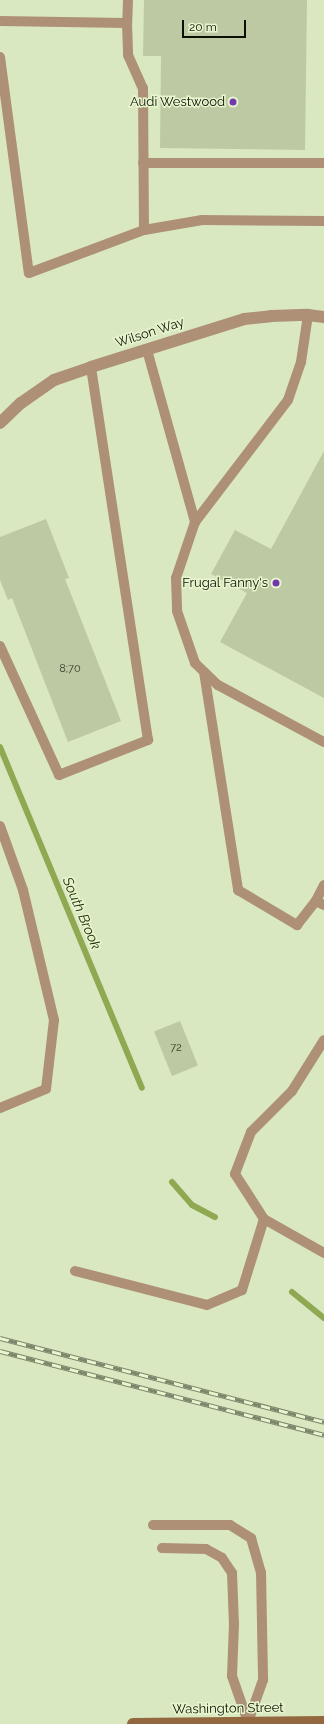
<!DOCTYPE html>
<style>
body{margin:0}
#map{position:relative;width:324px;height:1724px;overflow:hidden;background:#dae8c1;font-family:Raleway,sans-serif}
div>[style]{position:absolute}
.stream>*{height:6px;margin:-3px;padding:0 3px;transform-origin:3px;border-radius:3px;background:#8fa953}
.building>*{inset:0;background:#bcc9a2;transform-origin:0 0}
.lane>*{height:10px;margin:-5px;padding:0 5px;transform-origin:5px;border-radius:5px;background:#ae9076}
.street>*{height:12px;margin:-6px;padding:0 6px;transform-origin:6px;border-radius:6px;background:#ae9076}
.secondary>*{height:12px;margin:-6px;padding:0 6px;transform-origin:6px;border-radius:6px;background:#94683f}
.rail>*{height:4.5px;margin-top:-2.25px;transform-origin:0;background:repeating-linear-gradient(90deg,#e7f6ce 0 9px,#7d866b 0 18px);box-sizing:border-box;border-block:1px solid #7d866b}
.dots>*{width:11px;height:11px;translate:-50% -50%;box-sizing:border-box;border:2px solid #e7f6ce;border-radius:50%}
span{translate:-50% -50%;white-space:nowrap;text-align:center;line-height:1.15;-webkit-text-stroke:3px #e7f6ce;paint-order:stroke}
.number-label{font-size:11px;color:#383e2c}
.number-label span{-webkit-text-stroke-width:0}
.poi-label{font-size:13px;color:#0c1004}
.right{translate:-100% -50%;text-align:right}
.street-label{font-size:13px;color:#0c1004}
.water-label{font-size:14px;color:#25300b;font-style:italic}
.scale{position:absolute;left:182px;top:20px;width:64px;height:18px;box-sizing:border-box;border:2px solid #0c1004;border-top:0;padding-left:5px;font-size:12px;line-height:14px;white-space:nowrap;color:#0c1004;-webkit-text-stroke:3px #e7f6ce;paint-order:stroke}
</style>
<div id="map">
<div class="stream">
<i style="left:0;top:747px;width:369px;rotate:67.4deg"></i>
<i style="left:172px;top:1182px;width:30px;rotate:49deg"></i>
<i style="left:192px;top:1205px;width:26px;rotate:28deg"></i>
<i style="left:292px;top:1292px;width:41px;rotate:39.1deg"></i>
</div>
<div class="building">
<i style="clip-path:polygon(144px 0,307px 0,305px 150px,160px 148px,161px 56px,143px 56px)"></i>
<i style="clip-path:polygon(324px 451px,324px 698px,220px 642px,247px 593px,211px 574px,235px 530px,271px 549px)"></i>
<i style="clip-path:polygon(46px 519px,69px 578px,65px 579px,121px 721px,68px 742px,12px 598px,8px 600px,0 580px,0 537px)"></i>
<i style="left:180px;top:1021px;width:48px;height:28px;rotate:68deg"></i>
</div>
<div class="lane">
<i style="left:128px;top:0;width:23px;rotate:92deg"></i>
<i style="left:127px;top:23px;width:32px;rotate:88deg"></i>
<i style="left:128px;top:55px;width:36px;rotate:66deg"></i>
<i style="left:143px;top:88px;width:142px;rotate:89.6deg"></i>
<i style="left:144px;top:230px;width:59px;rotate:-9.8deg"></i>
<i style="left:202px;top:220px;width:122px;rotate:0.5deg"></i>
<i style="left:0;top:21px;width:127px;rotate:0.9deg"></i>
<i style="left:0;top:57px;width:218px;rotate:82.4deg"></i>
<i style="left:29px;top:273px;width:123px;rotate:-20.5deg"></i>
<i style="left:143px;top:163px;width:181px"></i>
<i style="left:308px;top:315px;width:48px;rotate:98.5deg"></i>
<i style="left:301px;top:362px;width:40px;rotate:108.9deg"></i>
<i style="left:288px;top:400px;width:153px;rotate:127.3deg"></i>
<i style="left:195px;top:522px;width:59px;rotate:108.7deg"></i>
<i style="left:176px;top:578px;width:33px;rotate:88deg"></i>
<i style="left:177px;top:611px;width:55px;rotate:70.9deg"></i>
<i style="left:195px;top:663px;width:32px;rotate:44deg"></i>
<i style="left:218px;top:685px;width:120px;rotate:28.3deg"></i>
<i style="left:147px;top:350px;width:179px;rotate:74.4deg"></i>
<i style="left:0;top:646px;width:142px;rotate:65.4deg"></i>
<i style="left:59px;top:775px;width:96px;rotate:-21.5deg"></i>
<i style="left:148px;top:740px;width:377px;rotate:-98.7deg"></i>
<i style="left:204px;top:672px;width:221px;rotate:81.1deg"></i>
<i style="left:238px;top:890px;width:69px;rotate:30.7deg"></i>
<i style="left:297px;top:925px;width:31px;rotate:-52deg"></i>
<i style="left:0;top:826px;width:68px;rotate:70.2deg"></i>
<i style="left:23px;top:890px;width:134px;rotate:76.6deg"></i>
<i style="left:54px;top:1020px;width:69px;rotate:96.6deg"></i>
<i style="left:46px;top:1089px;width:50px;rotate:157.6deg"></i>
<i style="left:324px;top:885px;width:18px;rotate:117deg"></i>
<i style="left:316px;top:901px;width:9px;rotate:27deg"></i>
<i style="left:324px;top:1040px;width:60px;rotate:122.1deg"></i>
<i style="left:292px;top:1091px;width:58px;rotate:135deg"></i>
<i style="left:251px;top:1132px;width:45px;rotate:110.9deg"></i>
<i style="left:235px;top:1174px;width:54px;rotate:57.2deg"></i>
<i style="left:264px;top:1219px;width:69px;rotate:29.5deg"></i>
<i style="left:75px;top:1271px;width:136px;rotate:14.4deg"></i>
<i style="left:207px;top:1305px;width:38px;rotate:-23deg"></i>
<i style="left:242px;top:1290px;width:74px;rotate:-72.8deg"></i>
<i style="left:153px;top:1525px;width:77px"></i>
<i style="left:230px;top:1525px;width:25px;rotate:32deg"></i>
<i style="left:251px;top:1538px;width:35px;rotate:74deg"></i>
<i style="left:261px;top:1572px;width:108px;rotate:88.9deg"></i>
<i style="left:263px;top:1680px;width:45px;rotate:109.7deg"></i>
<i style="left:162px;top:1548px;width:44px;rotate:1.3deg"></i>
<i style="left:206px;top:1549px;width:18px;rotate:29deg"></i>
<i style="left:222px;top:1558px;width:18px;rotate:56deg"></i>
<i style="left:232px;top:1573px;width:51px;rotate:87.8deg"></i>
<i style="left:234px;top:1624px;width:52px;rotate:92.2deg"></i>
<i style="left:232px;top:1676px;width:49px;rotate:70.8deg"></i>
</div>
<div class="street">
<i style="left:0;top:423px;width:29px;rotate:-44deg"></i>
<i style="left:21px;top:403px;width:40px;rotate:-34.9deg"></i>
<i style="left:54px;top:380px;width:39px;rotate:-19deg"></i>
<i style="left:91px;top:367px;width:160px;rotate:-17.4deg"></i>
<i style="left:244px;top:319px;width:27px;rotate:-6deg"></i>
<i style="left:271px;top:316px;width:37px;rotate:-2deg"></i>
<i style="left:308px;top:315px;width:16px;rotate:7deg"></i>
</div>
<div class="secondary">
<i style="left:133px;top:1724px;width:191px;rotate:-0.6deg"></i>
</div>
<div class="rail">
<i style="left:0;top:1338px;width:335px;rotate:14.5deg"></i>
<i style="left:0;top:1351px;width:335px;rotate:14.5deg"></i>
</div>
<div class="dots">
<i style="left:233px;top:102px;background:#7338ae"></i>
<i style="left:276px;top:583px;background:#7338ae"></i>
</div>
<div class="number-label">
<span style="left:70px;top:669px">8;70</span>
<span style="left:176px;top:1048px">72</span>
</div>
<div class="poi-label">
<span class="right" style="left:225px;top:102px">Audi Westwood</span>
<span class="right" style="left:268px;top:583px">Frugal Fanny's</span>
</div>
<div class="street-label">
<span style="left:150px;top:333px;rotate:-18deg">Wilson Way</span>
<span style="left:228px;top:1709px;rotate:-1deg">Washington Street</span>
</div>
<div class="water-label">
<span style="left:82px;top:913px;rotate:67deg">South Brook</span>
</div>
<div class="scale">20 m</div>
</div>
